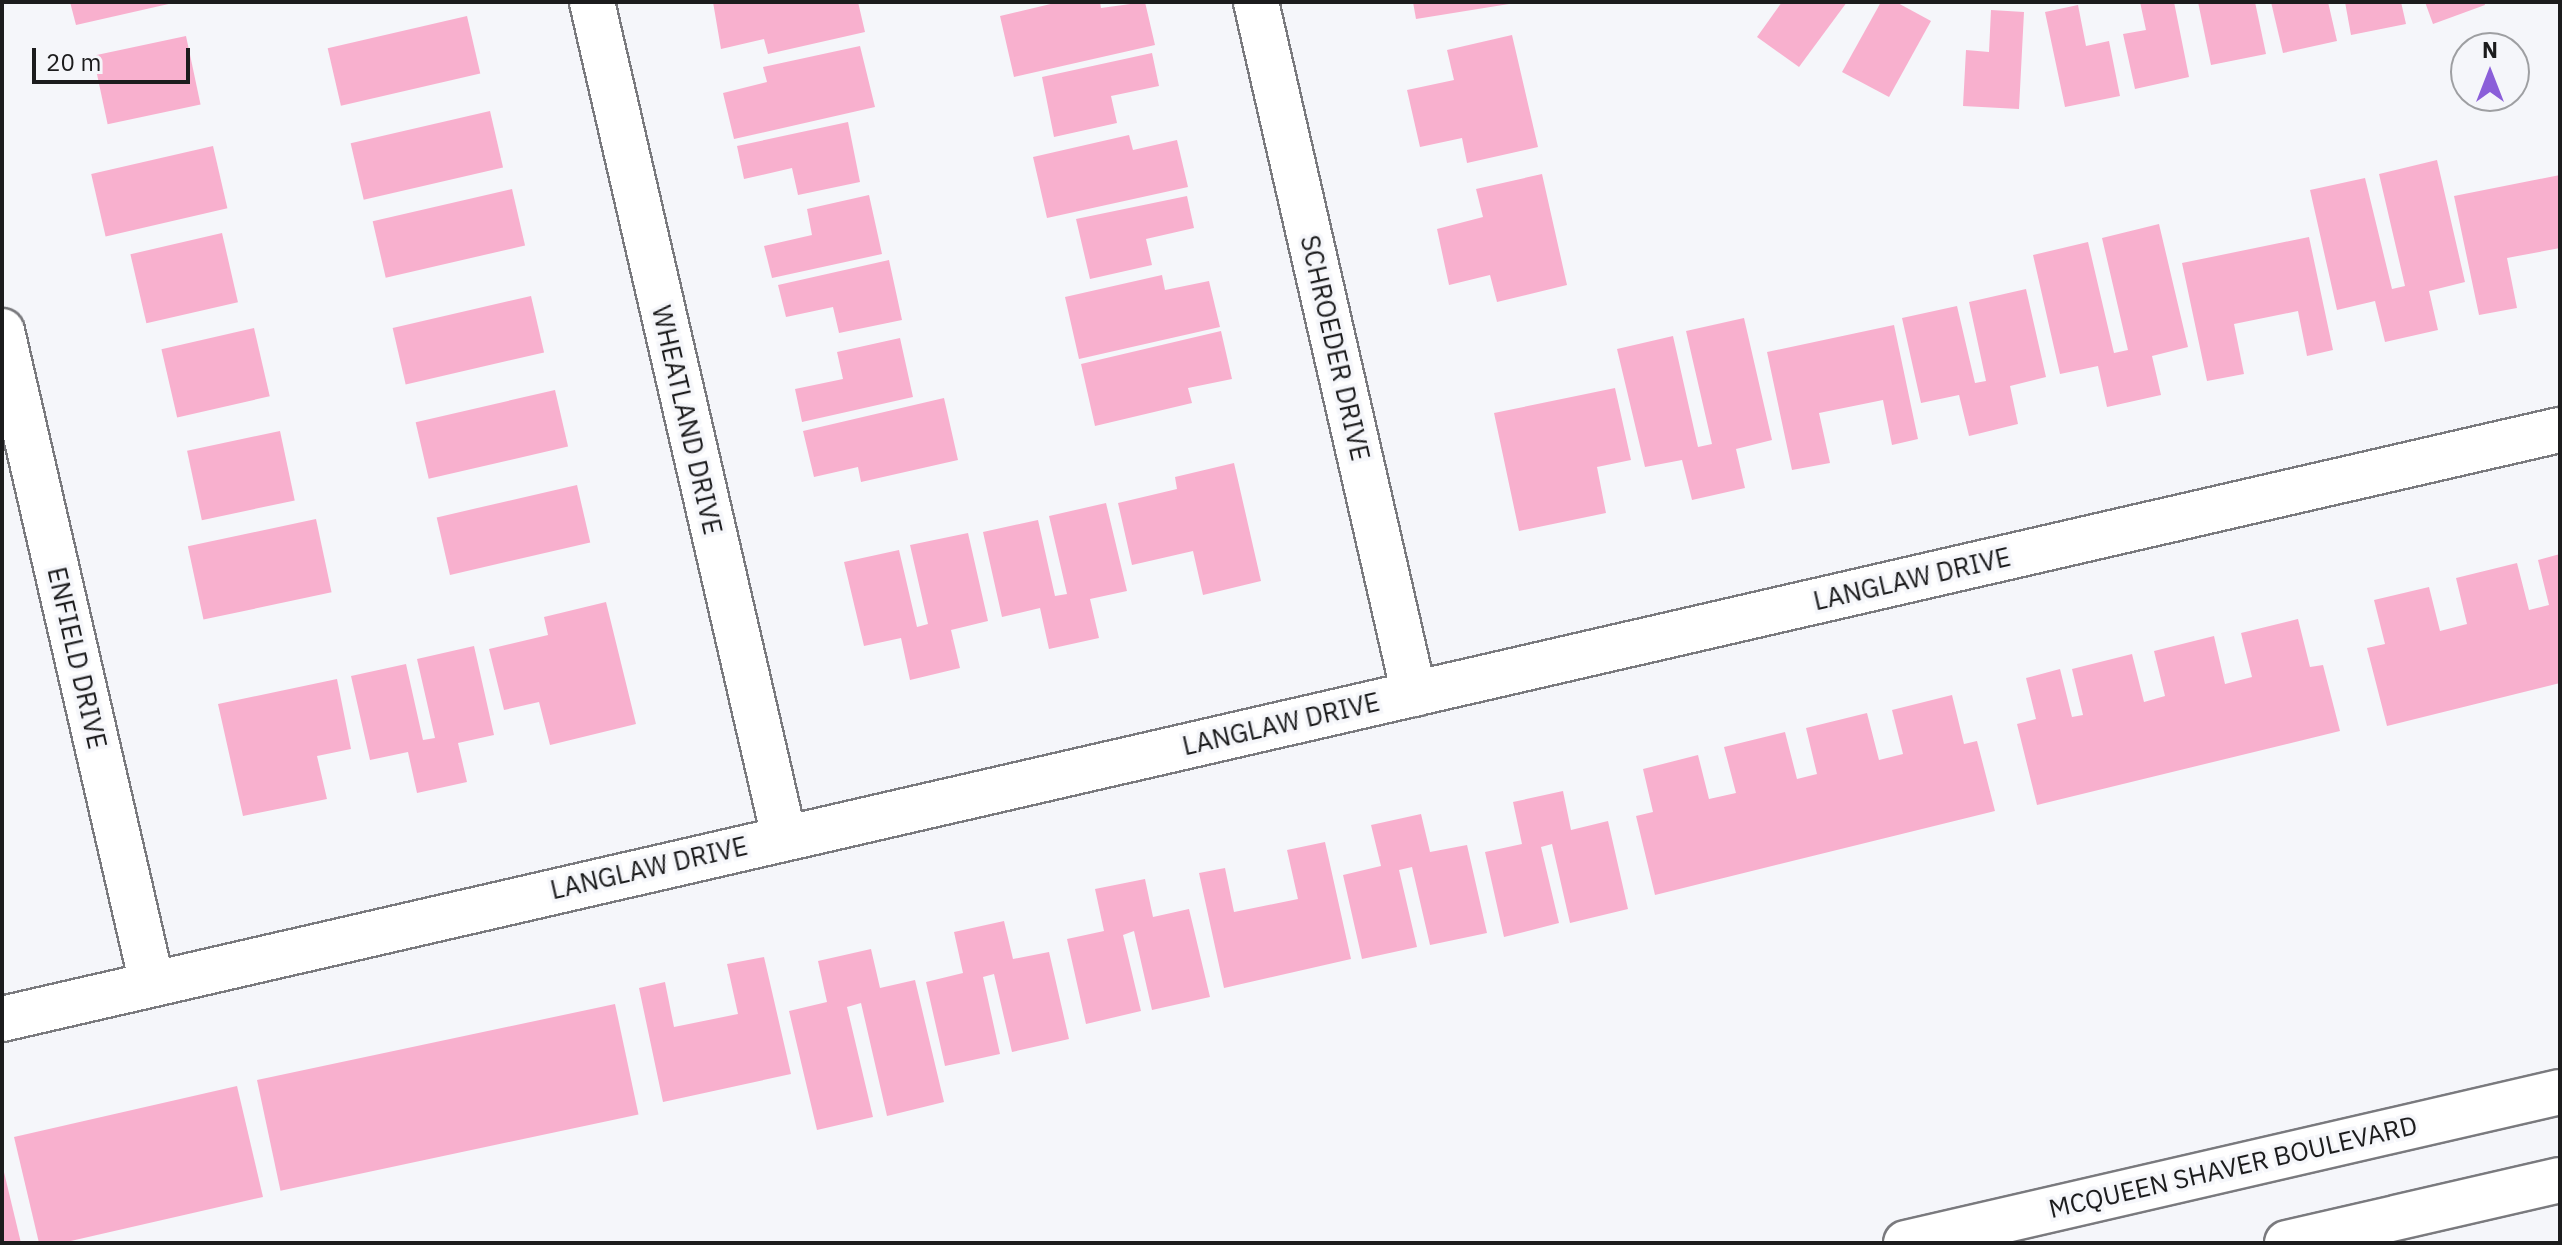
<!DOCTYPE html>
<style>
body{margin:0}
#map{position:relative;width:2562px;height:1245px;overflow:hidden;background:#f5f6fa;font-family:"IBM Plex Sans",sans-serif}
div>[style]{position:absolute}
.building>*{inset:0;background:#f8b0ce;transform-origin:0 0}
.roads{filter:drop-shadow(2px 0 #7a7a7e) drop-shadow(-2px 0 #7a7a7e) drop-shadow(0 2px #7a7a7e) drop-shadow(0 -2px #7a7a7e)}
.minor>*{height:44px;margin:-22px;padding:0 22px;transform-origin:22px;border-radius:22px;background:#fff}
.major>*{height:44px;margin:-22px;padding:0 22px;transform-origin:22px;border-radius:22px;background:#fff}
span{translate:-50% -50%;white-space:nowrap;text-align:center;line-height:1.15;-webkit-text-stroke:7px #f5f6fa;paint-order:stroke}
.street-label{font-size:26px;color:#1c1c1d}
.frame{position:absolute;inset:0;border:4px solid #1c1c1d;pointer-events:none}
.north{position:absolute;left:2450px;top:32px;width:80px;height:80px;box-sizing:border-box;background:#f5f6fa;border:2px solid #9e9fa2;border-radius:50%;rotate:0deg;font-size:22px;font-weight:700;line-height:32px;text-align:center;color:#1c1c1d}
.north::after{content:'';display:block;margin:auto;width:28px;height:36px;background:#8b5fd9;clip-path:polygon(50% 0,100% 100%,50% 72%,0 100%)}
.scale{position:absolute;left:32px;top:48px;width:158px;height:36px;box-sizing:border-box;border:4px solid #1c1c1d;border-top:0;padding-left:10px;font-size:24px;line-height:28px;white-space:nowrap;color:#1c1c1d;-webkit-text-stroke:6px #f5f6fa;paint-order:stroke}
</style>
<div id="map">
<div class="building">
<i style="clip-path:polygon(70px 2px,173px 2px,173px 3px,76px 25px)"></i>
<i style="clip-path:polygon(713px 2px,858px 2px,865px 32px,768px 54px,764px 39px,721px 49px)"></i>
<i style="clip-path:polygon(1059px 2px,1100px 2px,1101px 8px,1145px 2px,1155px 45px,1014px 77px,1000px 16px)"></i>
<i style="clip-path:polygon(1413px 2px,1508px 2px,1509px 4px,1416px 19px)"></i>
<i style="clip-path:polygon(1782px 2px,1847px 2px,1799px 67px,1757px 37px)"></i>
<i style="clip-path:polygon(1881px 2px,1896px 2px,1931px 21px,1889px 97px,1842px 72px)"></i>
<i style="clip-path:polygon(2140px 2px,2174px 2px,2189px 77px,2135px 89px,2123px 34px,2146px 30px)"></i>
<i style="clip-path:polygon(2198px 2px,2255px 2px,2266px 54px,2211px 65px)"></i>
<i style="clip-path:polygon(2271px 2px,2328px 2px,2337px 41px,2283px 53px)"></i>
<i style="clip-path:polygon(2345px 2px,2401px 2px,2406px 24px,2351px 35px)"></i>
<i style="clip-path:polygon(2425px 2px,2484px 2px,2485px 5px,2433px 24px)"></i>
<i style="clip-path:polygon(2078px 5px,2086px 46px,2109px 41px,2120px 96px,2065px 107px,2045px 12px)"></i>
<i style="clip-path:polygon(1991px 10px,2024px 12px,2019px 109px,1963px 106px,1966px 50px,1989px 52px)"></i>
<i style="left:467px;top:16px;width:59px;height:143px;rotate:77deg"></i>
<i style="clip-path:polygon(1512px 35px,1538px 147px,1467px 163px,1462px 138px,1420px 147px,1407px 90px,1454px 80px,1447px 50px)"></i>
<i style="left:186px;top:36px;width:70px;height:95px;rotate:78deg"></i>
<i style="clip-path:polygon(860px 46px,875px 107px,734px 139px,723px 93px,767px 82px,763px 67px)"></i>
<i style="clip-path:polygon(1152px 53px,1159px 86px,1111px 96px,1117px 123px,1054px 137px,1042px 77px)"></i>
<i style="left:490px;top:111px;width:58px;height:143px;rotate:77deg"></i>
<i style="clip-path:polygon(848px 122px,860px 182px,798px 195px,792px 168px,744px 179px,737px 146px)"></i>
<i style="clip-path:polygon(1129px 135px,1133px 150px,1177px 140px,1188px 187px,1047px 218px,1033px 157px)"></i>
<i style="left:213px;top:146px;width:64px;height:125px;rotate:77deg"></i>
<i style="clip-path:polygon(2437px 160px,2465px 282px,2429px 291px,2438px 330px,2385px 342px,2375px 301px,2337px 310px,2310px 190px,2365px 178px,2392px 289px,2405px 286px,2379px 174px)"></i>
<i style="clip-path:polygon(1542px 174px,1567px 285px,1497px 302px,1490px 275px,1449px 285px,1437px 229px,1483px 217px,1476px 189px)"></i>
<i style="clip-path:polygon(2560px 175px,2560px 248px,2507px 258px,2517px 308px,2479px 315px,2454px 196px)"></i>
<i style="left:512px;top:189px;width:58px;height:143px;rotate:77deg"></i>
<i style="clip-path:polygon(869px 195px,882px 254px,772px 278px,764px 246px,812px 235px,807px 209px)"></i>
<i style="clip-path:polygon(1187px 196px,1194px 228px,1146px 239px,1152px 265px,1090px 279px,1076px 219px)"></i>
<i style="clip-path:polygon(2159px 224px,2188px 347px,2152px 356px,2161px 395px,2107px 407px,2098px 366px,2060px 374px,2033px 255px,2088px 242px,2114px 353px,2128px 350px,2102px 238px)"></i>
<i style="left:222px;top:233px;width:71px;height:94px;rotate:77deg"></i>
<i style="clip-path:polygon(2309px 237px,2333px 350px,2307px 356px,2298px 311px,2234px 324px,2244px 374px,2207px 381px,2182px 263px)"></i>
<i style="clip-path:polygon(889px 260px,902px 320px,839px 333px,833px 307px,786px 317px,778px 285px)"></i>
<i style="clip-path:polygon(1162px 275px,1165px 290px,1209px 281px,1220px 327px,1079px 359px,1065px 297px)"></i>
<i style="clip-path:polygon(2026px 289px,2046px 377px,2010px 386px,2018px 424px,1969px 436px,1959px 395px,1921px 403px,1902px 318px,1957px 306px,1975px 383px,1986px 381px,1969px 302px)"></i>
<i style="left:531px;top:296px;width:58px;height:142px;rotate:77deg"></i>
<i style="clip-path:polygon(1744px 318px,1772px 440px,1736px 449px,1745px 488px,1692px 500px,1682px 460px,1645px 467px,1617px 349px,1673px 336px,1698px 447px,1712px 444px,1686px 331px)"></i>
<i style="clip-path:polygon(1894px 325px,1918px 439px,1892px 445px,1883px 400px,1819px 413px,1830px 463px,1792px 470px,1767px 352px)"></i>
<i style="left:254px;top:328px;width:70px;height:95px;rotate:77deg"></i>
<i style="clip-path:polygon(1221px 331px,1232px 379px,1188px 388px,1192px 403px,1095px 426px,1081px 364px)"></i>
<i style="clip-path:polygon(900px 338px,913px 397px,802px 422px,795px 389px,843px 379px,837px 352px)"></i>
<i style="clip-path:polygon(1615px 388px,1631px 460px,1597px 467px,1606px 513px,1519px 531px,1494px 413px)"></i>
<i style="left:555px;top:390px;width:58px;height:143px;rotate:77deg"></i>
<i style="clip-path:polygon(944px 398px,958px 460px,861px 482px,858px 467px,814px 477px,803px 431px)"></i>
<i style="left:280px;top:431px;width:71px;height:95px;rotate:78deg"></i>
<i style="clip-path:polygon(1234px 463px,1261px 581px,1203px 595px,1193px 551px,1132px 565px,1118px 503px,1177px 489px,1175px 477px)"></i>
<i style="left:577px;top:485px;width:59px;height:144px;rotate:77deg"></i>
<i style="clip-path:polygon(1106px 503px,1127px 591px,1090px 599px,1099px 638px,1049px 649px,1040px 608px,1002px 617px,983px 532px,1038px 520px,1055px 596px,1067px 594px,1049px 516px)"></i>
<i style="left:316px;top:519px;width:75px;height:131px;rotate:78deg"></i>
<i style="clip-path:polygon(968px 533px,988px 621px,951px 630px,960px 668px,910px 680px,901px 638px,864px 646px,844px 562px,899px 550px,917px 627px,928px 624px,910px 545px)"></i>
<i style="clip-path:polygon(2560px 554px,2560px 683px,2387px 726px,2367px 648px,2385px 644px,2374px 600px,2429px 587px,2440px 631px,2467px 624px,2456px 578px,2517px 563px,2529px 610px,2549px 605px,2538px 560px)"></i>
<i style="clip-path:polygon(606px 602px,636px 724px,550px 745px,539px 702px,504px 710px,489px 649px,548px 635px,544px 617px)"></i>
<i style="clip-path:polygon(2298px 619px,2310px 667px,2323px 665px,2340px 731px,2037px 805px,2017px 724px,2036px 719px,2026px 678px,2060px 669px,2072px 717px,2083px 715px,2072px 669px,2132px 654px,2144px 702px,2165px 696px,2154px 651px,2214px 636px,2225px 684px,2252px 677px,2241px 633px)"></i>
<i style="clip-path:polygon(474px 646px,494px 735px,458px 743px,467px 782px,417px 793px,408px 752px,370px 760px,351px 676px,406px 664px,423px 740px,435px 738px,417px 659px)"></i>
<i style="clip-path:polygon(337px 679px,351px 749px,317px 756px,327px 799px,243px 816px,218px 704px)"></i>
<i style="clip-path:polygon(1952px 695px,1964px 744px,1977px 741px,1995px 811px,1655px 895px,1636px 816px,1653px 812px,1643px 769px,1698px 755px,1709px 799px,1736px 793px,1724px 747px,1785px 732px,1797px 779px,1817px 774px,1806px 728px,1867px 713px,1879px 760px,1903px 754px,1892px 710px)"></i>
<i style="clip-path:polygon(1563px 791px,1571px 830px,1608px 821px,1628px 909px,1570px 923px,1552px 844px,1541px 847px,1559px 923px,1504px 937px,1485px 852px,1522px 844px,1513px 802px)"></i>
<i style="clip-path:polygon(1421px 814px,1430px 852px,1467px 845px,1487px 933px,1430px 945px,1412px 867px,1399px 870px,1417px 947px,1362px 959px,1343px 875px,1381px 866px,1371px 825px)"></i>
<i style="clip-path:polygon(1325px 842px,1351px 959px,1224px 988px,1199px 873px,1225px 868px,1234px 912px,1298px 899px,1287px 850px)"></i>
<i style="clip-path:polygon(1145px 879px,1153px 917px,1189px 909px,1210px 997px,1152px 1010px,1134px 931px,1123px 935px,1141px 1011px,1086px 1024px,1067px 939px,1104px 931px,1095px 889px)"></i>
<i style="clip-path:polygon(1004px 921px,1013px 959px,1049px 952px,1069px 1039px,1012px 1052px,994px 974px,983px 977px,1000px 1054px,945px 1066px,926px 982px,963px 973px,954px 932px)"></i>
<i style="clip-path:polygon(871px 949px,880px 988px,915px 980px,944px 1102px,887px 1116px,861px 1003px,847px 1007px,873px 1117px,817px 1130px,789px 1011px,827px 1002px,818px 961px)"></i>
<i style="clip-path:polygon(764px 957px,791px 1074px,663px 1102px,639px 988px,665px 982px,674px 1027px,738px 1014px,727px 964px)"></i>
<i style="left:615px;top:1004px;width:113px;height:366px;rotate:78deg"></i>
<i style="clip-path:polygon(237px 1086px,263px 1197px,62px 1243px,39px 1243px,14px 1137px)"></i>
<i style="clip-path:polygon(2px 1168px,3px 1168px,21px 1243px,2px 1243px)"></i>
</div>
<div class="roads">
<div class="minor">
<i style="left:592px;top:2px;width:857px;rotate:77.05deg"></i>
<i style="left:1256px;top:2px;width:710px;rotate:77.14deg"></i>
<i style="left:2px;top:331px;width:670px;rotate:77.06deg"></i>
<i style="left:2px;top:1019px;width:2625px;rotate:-12.97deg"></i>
</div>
<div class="major">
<i style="left:1906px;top:1243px;width:671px;rotate:-13deg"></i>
<i style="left:2287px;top:1243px;width:280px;rotate:-13deg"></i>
</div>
</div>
<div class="street-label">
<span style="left:1335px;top:348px;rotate:77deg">SCHROEDER DRIVE</span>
<span style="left:687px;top:420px;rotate:77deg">WHEATLAND DRIVE</span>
<span style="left:1912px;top:579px;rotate:-13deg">LANGLAW DRIVE</span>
<span style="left:77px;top:658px;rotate:77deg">ENFIELD DRIVE</span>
<span style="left:1281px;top:724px;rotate:-13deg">LANGLAW DRIVE</span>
<span style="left:649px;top:868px;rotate:-13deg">LANGLAW DRIVE</span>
<span style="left:2233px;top:1167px;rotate:-13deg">MCQUEEN SHAVER BOULEVARD</span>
</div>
<div class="frame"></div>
<div class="north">N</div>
<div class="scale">20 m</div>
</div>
